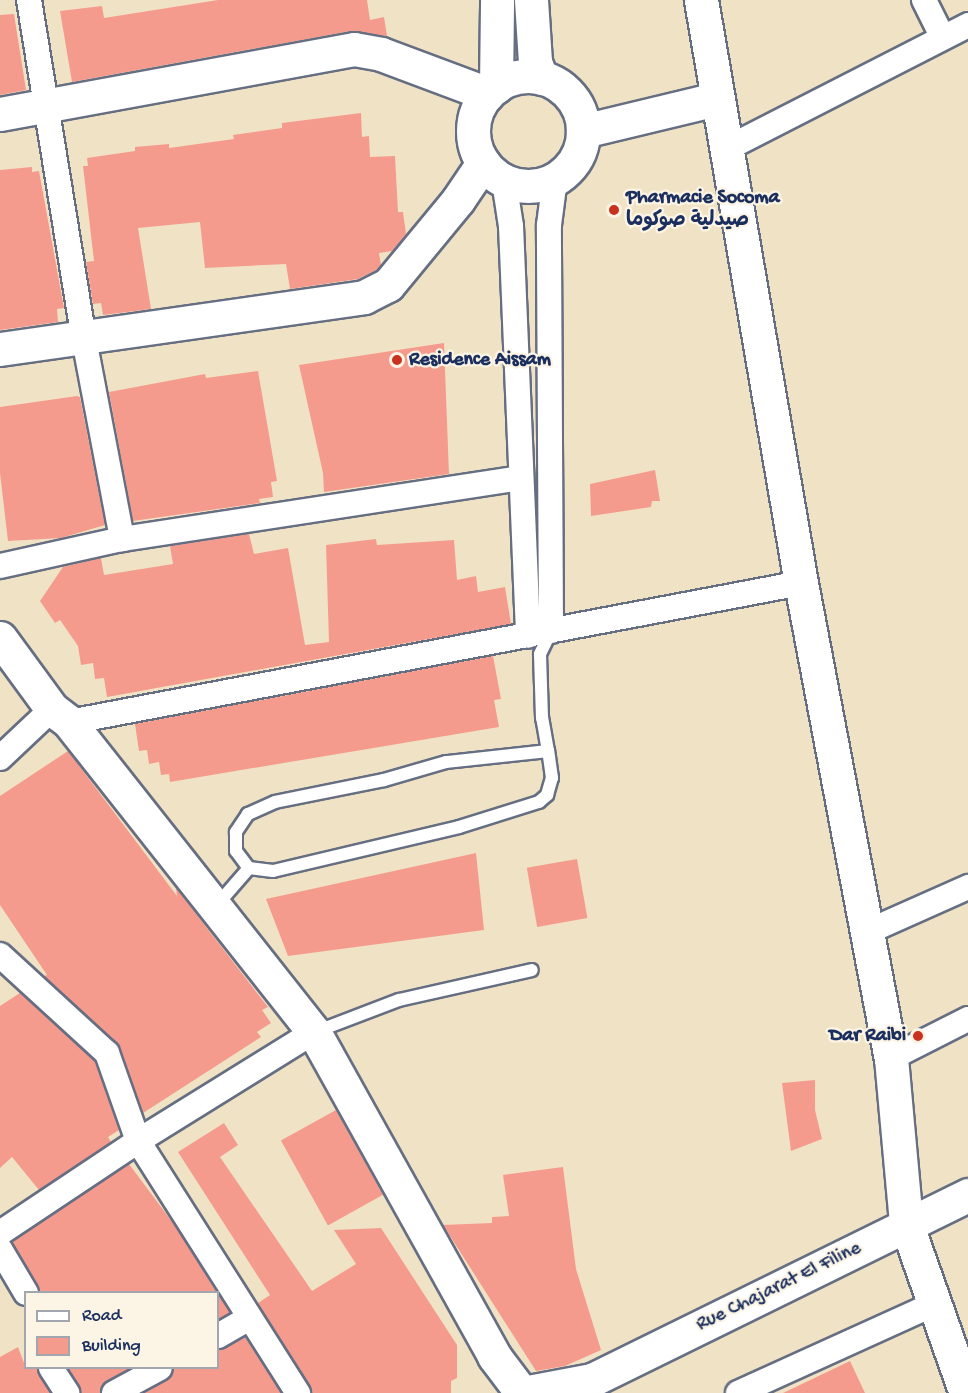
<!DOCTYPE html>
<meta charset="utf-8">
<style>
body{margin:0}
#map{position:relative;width:968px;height:1393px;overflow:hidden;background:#f0e3c5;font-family:"Gochi Hand","Playpen Sans Arabic",sans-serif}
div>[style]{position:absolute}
.building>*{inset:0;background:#f59b8e;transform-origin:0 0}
.roads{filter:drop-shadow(2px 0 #666e82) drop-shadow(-2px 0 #666e82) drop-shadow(0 2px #666e82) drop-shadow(0 -2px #666e82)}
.lane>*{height:12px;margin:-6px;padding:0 6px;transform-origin:6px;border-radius:6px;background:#fff}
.street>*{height:24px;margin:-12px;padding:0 12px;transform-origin:12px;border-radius:12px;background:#fff}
.secondary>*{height:33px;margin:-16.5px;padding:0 16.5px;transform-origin:16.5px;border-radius:16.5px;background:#fff}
.secondary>.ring{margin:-16.5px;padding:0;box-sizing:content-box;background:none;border:33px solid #fff;border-radius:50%}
.dots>*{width:16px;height:16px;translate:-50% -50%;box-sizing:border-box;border:3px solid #fcf5e5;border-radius:50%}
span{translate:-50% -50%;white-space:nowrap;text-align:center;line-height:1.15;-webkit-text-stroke:4.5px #fcf5e5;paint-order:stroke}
.poi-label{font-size:20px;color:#1b2f5e;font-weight:700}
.left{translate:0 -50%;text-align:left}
.right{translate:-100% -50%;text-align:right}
.street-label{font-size:20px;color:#1b2f5e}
.legend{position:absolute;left:24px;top:1291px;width:195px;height:78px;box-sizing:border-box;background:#fcf5e5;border:2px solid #a2a6af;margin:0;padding:8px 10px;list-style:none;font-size:18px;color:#1b2f5e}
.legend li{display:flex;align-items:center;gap:12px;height:30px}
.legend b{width:30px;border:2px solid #a2a6af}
</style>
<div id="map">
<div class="building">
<i style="clip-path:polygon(218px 0,367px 0,370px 20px,384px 17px,387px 36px,351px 31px,72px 82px,60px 11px,102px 6px,104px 18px)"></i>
<i style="clip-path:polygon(14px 14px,26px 90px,0 95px,0 15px)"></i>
<i style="clip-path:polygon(361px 113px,362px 137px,369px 136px,370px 157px,395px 156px,398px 212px,403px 212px,406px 234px,392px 251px,379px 253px,381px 265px,376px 270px,358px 279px,290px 289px,286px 264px,205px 268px,200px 222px,138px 228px,151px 309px,103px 315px,101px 303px,93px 304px,86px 262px,94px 261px,83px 166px,88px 166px,87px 158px,135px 151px,135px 147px,169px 144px,169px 148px,234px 139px,233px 135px,282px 128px,282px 123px)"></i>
<i style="clip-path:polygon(32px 167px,32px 172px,39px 171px,64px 308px,57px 309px,58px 322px,0 330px,0 170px)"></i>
<i style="clip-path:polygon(444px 343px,449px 474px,324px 492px,323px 473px,299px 365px)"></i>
<i style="clip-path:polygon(258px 371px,277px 481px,271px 482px,273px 497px,259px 499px,260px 503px,133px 521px,109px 392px,205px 374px,206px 378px)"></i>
<i style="clip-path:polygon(77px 396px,80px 397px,105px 525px,61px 538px,8px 541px,0 473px,0 407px)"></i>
<i style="clip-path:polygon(655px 470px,660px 501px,652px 501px,651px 507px,591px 516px,590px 484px)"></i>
<i style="clip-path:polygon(249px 534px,254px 554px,288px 548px,305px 645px,329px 642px,326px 545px,376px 539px,377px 545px,454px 540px,457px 580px,476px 576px,478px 592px,505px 587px,511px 624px,107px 697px,104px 678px,95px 679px,93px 663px,81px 665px,78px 646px,60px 620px,55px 623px,40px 601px,63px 567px,101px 558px,104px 575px,173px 564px,170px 546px)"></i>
<i style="clip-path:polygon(493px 656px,501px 699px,494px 700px,499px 727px,170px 782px,169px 774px,161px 775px,159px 762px,149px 764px,147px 750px,139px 751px,135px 724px)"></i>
<i style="clip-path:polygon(68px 751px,177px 896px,176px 888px,268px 1007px,262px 1010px,271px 1023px,257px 1032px,261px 1037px,143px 1113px,117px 1043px,44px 976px,47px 975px,0 905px,0 796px)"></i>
<i style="clip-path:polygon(476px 853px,484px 930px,288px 956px,266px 899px)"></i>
<i style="left:577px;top:859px;width:60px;height:51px;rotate:80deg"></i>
<i style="clip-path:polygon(20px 993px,95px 1061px,119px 1130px,108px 1137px,111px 1142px,39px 1190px,12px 1157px,0 1168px,0 1006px)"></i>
<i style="clip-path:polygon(815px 1080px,815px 1110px,822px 1139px,791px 1151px,782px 1083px)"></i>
<i style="left:336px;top:1110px;width:97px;height:63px;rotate:61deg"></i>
<i style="clip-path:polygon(224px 1123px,238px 1145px,220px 1157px,312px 1291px,356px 1264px,334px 1230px,381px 1228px,457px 1345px,457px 1378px,451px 1381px,451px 1393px,312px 1393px,258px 1303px,270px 1295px,178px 1152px)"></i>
<i style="clip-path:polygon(129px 1164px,176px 1227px,217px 1293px,40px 1293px,12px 1242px)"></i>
<i style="clip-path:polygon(563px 1167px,576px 1269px,601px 1350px,565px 1366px,536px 1371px,443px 1225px,492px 1223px,492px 1217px,509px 1216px,503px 1175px)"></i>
<i style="clip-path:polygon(218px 1293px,230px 1313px,218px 1320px)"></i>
<i style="clip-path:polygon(245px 1337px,281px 1393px,144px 1393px,167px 1380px,174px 1368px,218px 1368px,218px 1350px)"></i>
<i style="clip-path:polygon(18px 1347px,26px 1368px,37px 1368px,50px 1393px,0 1393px,0 1357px)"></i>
<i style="clip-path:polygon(850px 1361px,865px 1393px,783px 1393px)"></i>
<i style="clip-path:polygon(68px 1368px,131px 1368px,107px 1381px,100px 1393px,81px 1393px)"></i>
</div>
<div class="roads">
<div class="lane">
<i style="left:548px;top:751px;width:103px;rotate:173.8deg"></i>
<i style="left:446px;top:762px;width:65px;rotate:163.8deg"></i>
<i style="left:384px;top:780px;width:111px;rotate:168.6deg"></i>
<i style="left:275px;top:802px;width:30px;rotate:156deg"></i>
<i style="left:248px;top:814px;width:22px;rotate:124deg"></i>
<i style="left:236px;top:832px;width:19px;rotate:90deg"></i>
<i style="left:236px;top:851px;width:21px;rotate:53deg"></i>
<i style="left:249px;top:868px;width:24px;rotate:7deg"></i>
<i style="left:273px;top:871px;width:191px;rotate:-13.3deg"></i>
<i style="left:459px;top:827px;width:84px;rotate:-17.4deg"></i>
<i style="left:539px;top:802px;width:11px;rotate:-41deg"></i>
<i style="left:547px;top:795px;width:18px;rotate:-74deg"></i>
<i style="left:552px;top:778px;width:27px;rotate:-98deg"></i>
<i style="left:548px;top:751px;width:34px;rotate:-100deg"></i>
<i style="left:542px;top:718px;width:64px;rotate:-91.8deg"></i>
<i style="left:540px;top:654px;width:25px;rotate:-64deg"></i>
<i style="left:216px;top:906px;width:50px;rotate:-49deg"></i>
<i style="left:315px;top:1032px;width:90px;rotate:-20.9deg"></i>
<i style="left:399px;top:1000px;width:136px;rotate:-12.7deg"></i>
</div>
<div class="street">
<i style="left:29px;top:0;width:338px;rotate:80.8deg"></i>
<i style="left:83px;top:334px;width:209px;rotate:79.2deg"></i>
<i style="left:924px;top:0;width:40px;rotate:63.4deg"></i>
<i style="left:726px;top:149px;width:272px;rotate:-27.1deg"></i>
<i style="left:504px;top:181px;width:46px;rotate:81.2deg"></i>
<i style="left:511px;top:226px;width:410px;rotate:87.6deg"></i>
<i style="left:0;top:566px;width:125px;rotate:-12.5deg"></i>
<i style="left:122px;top:539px;width:402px;rotate:-8.7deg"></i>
<i style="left:551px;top:631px;width:406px;rotate:-90.3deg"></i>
<i style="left:549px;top:225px;width:46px;rotate:-82.6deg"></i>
<i style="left:69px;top:722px;width:745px;rotate:-10.75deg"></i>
<i style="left:0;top:758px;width:71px;rotate:-43.3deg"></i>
<i style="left:867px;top:932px;width:111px;rotate:-24deg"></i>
<i style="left:0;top:955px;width:145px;rotate:42.5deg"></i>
<i style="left:107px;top:1053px;width:93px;rotate:70.6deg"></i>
<i style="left:138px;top:1141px;width:299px;rotate:57.6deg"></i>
<i style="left:891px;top:1058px;width:86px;rotate:-26.9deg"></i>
<i style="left:0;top:1233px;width:166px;rotate:-33.7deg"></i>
<i style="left:138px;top:1141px;width:207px;rotate:-31.8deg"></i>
<i style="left:0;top:1249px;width:51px;rotate:59.4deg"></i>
<i style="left:218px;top:1336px;width:36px;rotate:-30deg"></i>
<i style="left:51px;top:1368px;width:30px;rotate:57deg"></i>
<i style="left:114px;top:1393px;width:52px;rotate:-28.5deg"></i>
<i style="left:738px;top:1393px;width:217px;rotate:-24.4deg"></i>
</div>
<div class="secondary">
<i style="left:531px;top:0;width:62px;rotate:86.3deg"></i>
<i style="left:535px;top:62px;width:17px;rotate:69deg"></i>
<i style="left:701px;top:0;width:592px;rotate:80.27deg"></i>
<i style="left:801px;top:583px;width:483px;rotate:79.3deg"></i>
<i style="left:891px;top:1058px;width:166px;rotate:84.8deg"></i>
<i style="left:906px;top:1223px;width:180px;rotate:70.6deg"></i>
<i class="ring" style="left:473px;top:76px;width:77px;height:77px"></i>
<i style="left:496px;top:87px;width:87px;rotate:-89.3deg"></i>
<i style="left:0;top:114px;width:360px;rotate:-10.4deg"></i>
<i style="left:354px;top:49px;width:27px;rotate:10deg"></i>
<i style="left:381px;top:54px;width:114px;rotate:20.5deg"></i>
<i style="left:583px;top:131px;width:137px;rotate:-13.5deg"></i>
<i style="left:0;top:349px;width:368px;rotate:-8.1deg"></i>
<i style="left:364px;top:297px;width:27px;rotate:-27deg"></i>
<i style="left:388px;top:285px;width:110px;rotate:-50.5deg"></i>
<i style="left:458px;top:200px;width:45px;rotate:-56deg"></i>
<i style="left:0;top:638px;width:88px;rotate:53.8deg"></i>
<i style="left:52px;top:709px;width:21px;rotate:37deg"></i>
<i style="left:69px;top:722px;width:395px;rotate:51.7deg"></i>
<i style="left:314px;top:1032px;width:371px;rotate:60.9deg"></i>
<i style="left:494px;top:1356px;width:46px;rotate:52.9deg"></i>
<i style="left:523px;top:1393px;width:70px;rotate:-10.7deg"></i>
<i style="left:577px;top:1393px;width:20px;rotate:-41deg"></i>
<i style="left:592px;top:1380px;width:419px;rotate:-26.2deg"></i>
</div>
</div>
<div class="dots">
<i style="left:614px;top:210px;background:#c8321e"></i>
<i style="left:397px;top:360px;background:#c8321e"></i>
<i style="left:918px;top:1036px;background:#c8321e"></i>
</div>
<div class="poi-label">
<span class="left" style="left:626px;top:210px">Pharmacie Socoma<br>صيدلية صوكوما</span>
<span class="left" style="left:409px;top:360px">Residence Aissam</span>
<span class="right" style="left:906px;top:1036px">Dar Raibi</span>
</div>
<div class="street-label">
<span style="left:779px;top:1287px;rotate:-26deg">Rue Chajarat El Filine</span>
</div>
<ul class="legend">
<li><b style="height:8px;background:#fff"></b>Road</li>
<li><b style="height:16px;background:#f59b8e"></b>Building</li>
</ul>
</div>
